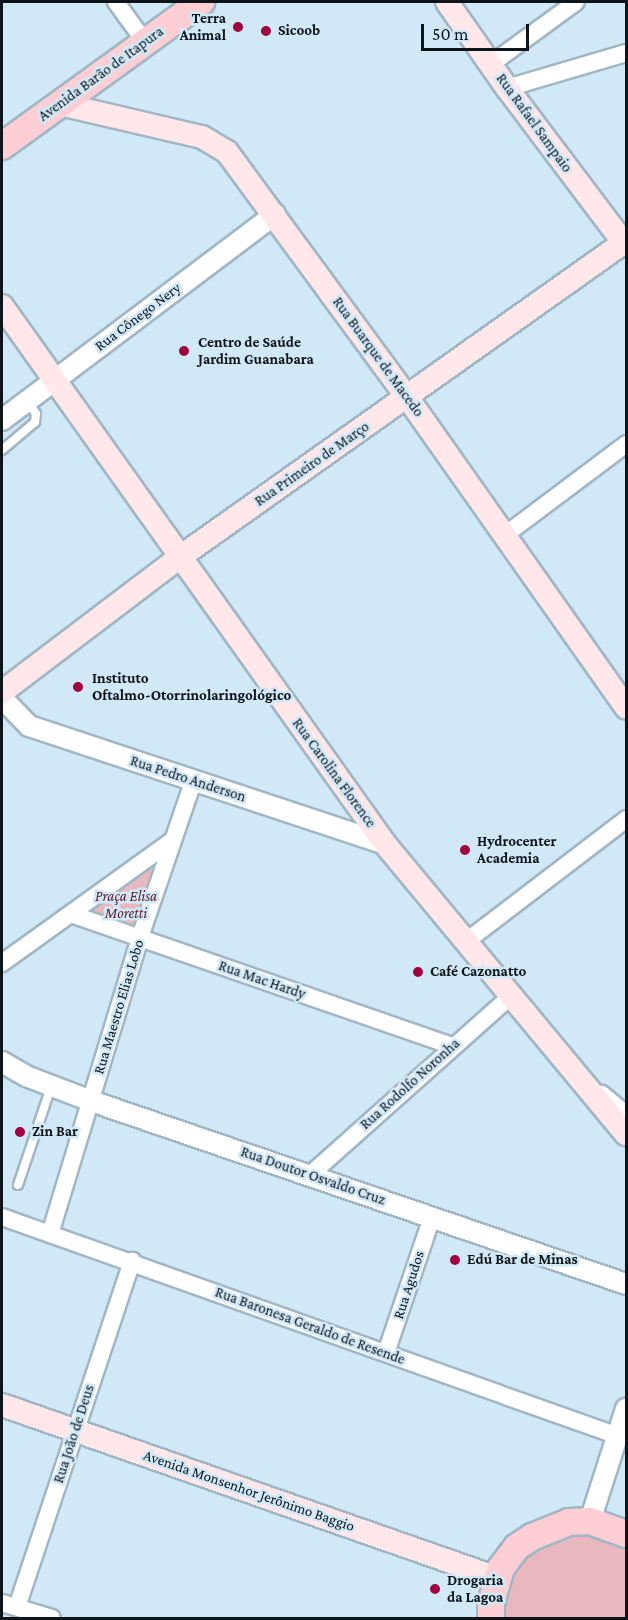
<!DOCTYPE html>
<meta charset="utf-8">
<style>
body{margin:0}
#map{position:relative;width:628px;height:1620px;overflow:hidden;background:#d1e8f7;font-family:"Crimson Pro",serif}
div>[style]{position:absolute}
.green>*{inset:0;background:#e8b8be}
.roads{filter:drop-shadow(2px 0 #a1b7c5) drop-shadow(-2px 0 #a1b7c5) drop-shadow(0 2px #a1b7c5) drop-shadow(0 -2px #a1b7c5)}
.service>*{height:8px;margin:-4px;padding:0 4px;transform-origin:4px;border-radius:4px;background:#fff}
.minor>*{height:16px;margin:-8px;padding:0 8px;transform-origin:8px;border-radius:8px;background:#fff}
.tertiary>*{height:20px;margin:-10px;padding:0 10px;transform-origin:10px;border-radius:10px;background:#fff}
.secondary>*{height:22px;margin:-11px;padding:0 11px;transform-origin:11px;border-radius:11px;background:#ffe7ea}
.primary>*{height:26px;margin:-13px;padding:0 13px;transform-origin:13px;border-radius:13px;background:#feced5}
.dots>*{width:16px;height:16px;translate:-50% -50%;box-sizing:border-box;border:3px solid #d1e8f7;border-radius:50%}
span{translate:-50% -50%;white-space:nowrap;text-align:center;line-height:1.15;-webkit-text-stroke:5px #d1e8f7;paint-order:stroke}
.poi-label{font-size:15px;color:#0d151a;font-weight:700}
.right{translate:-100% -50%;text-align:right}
.left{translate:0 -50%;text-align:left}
.street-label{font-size:15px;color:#0d151a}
.park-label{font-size:15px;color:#601c2c;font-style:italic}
.frame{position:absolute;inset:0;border:3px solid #0d151a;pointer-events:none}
.scale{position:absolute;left:421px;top:24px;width:108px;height:27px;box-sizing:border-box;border:3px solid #0d151a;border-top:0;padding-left:8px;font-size:18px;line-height:21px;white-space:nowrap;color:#0d151a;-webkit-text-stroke:4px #d1e8f7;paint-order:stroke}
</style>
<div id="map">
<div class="green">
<i style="clip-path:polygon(160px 860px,137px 926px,87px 911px)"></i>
<i style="clip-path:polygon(587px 1534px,612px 1539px,626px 1548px,626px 1618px,504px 1618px,507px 1588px,519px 1565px,537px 1547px,561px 1536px)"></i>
</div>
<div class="roads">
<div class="service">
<i style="left:2px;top:450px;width:43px;rotate:-40.3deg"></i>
<i style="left:35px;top:422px;width:8px;rotate:-83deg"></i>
<i style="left:36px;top:414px;width:17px;rotate:-123deg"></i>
<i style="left:18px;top:1185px;width:103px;rotate:-71.4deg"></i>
</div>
<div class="minor">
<i style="left:116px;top:2px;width:49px;rotate:54.1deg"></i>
<i style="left:491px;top:64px;width:105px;rotate:-36.1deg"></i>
<i style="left:507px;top:88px;width:124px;rotate:-16.4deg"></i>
<i style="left:505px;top:535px;width:151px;rotate:-36.9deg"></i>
<i style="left:71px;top:914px;width:403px;rotate:19.1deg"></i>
<i style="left:468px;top:940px;width:199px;rotate:-37.4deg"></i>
<i style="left:2px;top:963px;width:209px;rotate:-35.7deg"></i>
<i style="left:602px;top:1094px;width:31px;rotate:40deg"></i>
<i style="left:310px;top:1175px;width:271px;rotate:-41.7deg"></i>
<i style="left:2px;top:1217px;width:654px;rotate:19.57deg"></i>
<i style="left:50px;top:1234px;width:310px;rotate:-73.1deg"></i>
<i style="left:140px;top:937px;width:164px;rotate:-71.1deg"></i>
<i style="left:386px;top:1353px;width:144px;rotate:-71.3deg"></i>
<i style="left:2px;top:1603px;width:52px;rotate:16.7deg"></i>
<i style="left:17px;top:1607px;width:365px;rotate:-71.6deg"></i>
</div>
<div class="tertiary">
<i style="left:2px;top:420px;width:342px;rotate:-37deg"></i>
<i style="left:2px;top:698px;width:39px;rotate:46deg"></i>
<i style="left:29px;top:726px;width:375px;rotate:18.3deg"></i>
<i style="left:2px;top:1062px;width:28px;rotate:30deg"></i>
<i style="left:26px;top:1076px;width:70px;rotate:21deg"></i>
<i style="left:91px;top:1101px;width:565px;rotate:18.88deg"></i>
<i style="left:590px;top:1521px;width:118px;rotate:-72.2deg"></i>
</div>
<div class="secondary">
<i style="left:447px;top:2px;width:105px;rotate:55.1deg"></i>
<i style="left:507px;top:88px;width:194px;rotate:53deg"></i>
<i style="left:60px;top:104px;width:146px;rotate:13.1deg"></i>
<i style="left:202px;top:137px;width:29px;rotate:31deg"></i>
<i style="left:227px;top:152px;width:304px;rotate:53.7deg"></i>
<i style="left:407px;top:397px;width:380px;rotate:54.8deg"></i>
<i style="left:2px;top:306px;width:660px;rotate:54.55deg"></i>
<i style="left:385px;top:844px;width:377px;rotate:50.3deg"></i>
<i style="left:2px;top:692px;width:223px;rotate:-37.2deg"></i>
<i style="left:180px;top:557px;width:547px;rotate:-35.32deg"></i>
<i style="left:2px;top:1405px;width:524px;rotate:19.26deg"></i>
</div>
<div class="primary">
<i style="left:2px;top:146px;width:246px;rotate:-35.9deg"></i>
<i style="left:491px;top:1618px;width:15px;rotate:-90deg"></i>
<i style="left:491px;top:1603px;width:36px;rotate:-74deg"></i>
<i style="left:501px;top:1568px;width:26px;rotate:-53deg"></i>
<i style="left:517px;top:1547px;width:18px;rotate:-34deg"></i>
<i style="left:532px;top:1537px;width:40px;rotate:-22deg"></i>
<i style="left:569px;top:1522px;width:21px;rotate:-3deg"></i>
<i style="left:590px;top:1521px;width:38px;rotate:20deg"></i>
</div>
</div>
<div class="dots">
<i style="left:238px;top:27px;background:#a1033f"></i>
<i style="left:266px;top:31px;background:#a1033f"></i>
<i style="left:184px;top:351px;background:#a1033f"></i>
<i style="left:78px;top:687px;background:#a1033f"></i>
<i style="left:465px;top:850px;background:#a1033f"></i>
<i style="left:418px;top:972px;background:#a1033f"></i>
<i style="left:20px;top:1132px;background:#a1033f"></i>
<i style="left:455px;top:1260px;background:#a1033f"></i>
<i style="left:435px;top:1589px;background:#a1033f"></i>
</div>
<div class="poi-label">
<span class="right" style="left:226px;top:27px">Terra<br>Animal</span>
<span class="left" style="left:278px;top:31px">Sicoob</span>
<span class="left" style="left:198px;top:351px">Centro de Saúde<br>Jardim Guanabara</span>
<span class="left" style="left:92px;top:687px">Instituto<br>Oftalmo-Otorrinolaringológico</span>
<span class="left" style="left:477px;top:850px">Hydrocenter<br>Academia</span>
<span class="left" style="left:430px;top:972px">Café Cazonatto</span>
<span class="left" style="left:32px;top:1132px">Zin Bar</span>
<span class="left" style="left:467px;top:1260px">Edú Bar de Minas</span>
<span class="left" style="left:447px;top:1589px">Drogaria<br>da Lagoa</span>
</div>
<div class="street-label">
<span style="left:101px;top:74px;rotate:-36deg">Avenida Barão de Itapura</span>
<span style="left:534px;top:123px;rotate:54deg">Rua Rafael Sampaio</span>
<span style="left:138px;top:317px;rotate:-37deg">Rua Cônego Nery</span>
<span style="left:378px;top:357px;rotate:54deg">Rua Buarque de Macedo</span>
<span style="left:312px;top:464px;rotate:-35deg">Rua Primeiro de Março</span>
<span style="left:334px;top:773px;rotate:54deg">Rua Carolina Florence</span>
<span style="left:188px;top:779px;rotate:18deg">Rua Pedro Anderson</span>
<span style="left:262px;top:980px;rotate:19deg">Rua Mac Hardy</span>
<span style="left:119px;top:1007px;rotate:-73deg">Rua Maestro Elias Lobo</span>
<span style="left:410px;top:1084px;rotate:-42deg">Rua Rodolfo Noronha</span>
<span style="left:313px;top:1176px;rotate:19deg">Rua Doutor Osvaldo Cruz</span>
<span style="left:409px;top:1285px;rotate:-72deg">Rua Agudos</span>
<span style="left:310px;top:1326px;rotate:20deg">Rua Baronesa Geraldo de Resende</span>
<span style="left:74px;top:1434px;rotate:-72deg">Rua João de Deus</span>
<span style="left:249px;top:1491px;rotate:19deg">Avenida Monsenhor Jerônimo Baggio</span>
</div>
<div class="park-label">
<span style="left:126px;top:905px">Praça Elisa<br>Moretti</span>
</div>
<div class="frame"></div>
<div class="scale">50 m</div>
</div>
